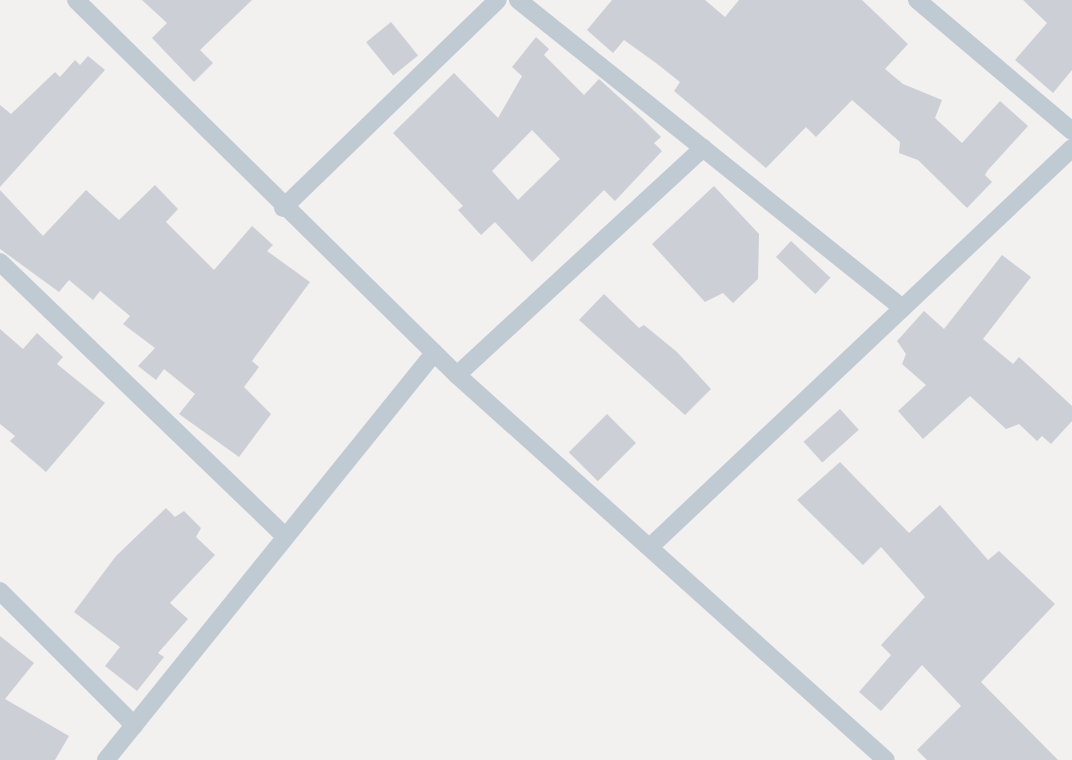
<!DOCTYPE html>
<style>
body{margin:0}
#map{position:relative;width:1072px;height:760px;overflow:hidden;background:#f3f0f0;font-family:"Fira Sans",sans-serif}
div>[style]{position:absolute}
.building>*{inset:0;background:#cccfd5;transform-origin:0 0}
.street>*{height:18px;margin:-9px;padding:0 9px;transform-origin:9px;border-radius:9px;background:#c0cad3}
span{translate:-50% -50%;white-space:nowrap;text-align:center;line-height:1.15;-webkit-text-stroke:4.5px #fff;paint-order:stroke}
</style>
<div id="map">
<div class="building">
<i style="clip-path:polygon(142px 0,252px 0,200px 50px,213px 63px,194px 82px,152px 38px,167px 23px)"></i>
<i style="clip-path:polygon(612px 0,705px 0,725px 17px,739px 0,862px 0,908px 44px,885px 69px,903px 84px,942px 100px,935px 118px,962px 143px,1000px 101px,1028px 126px,988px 170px,985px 175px,992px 182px,967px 208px,918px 160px,899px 153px,900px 142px,852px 100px,816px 137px,806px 127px,766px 168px,674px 91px,680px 82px,656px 63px,624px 40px,613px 53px,587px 30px)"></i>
<i style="clip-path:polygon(1023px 0,1072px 0,1072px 70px,1053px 93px,1015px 60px,1047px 23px)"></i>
<i style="left:391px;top:22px;width:43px;height:32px;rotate:51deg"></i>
<i style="clip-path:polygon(evenodd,536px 37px,549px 49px,544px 55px,584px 95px,599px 79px,641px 117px,661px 137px,654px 143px,662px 151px,615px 201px,604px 190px,532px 262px,495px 222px,481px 235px,458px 210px,463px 206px,393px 133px,454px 73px,498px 118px,522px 76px,512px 67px,536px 37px,532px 130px,560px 159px,518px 200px,492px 171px,532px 130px)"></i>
<i style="clip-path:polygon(88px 56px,105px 70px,0 187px,0 105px,11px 114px,55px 72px,60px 77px,75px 60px,80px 65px)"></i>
<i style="clip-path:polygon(155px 185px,178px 209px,166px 222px,214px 270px,252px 226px,273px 245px,267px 251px,310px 282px,252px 361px,259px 367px,244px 387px,271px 414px,239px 457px,179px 414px,195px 394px,164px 369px,156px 380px,138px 366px,155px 348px,123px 324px,130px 316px,100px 291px,93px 300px,69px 280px,59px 292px,0 249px,0 190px,43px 236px,86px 190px,119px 220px)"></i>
<i style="clip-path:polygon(714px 186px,759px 234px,758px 279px,733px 303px,723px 293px,705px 302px,652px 244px)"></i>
<i style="left:791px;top:241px;width:54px;height:22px;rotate:43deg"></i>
<i style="clip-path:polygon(1002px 255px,1031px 277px,983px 339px,1013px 364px,1019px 357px,1072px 406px,1072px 421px,1051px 444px,1042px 436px,1037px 441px,1019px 424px,1006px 429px,970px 396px,923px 439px,898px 411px,926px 385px,902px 364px,906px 354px,897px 341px,924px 311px,944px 329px)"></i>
<i style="clip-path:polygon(604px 294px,639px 328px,644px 325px,677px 352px,711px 389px,685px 415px,579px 320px)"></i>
<i style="clip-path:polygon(0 329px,23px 349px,37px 333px,63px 357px,57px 364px,105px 403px,46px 472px,10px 441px,15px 436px,0 424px)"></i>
<i style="left:840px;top:409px;width:28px;height:49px;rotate:48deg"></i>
<i style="left:607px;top:414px;width:41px;height:54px;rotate:45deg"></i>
<i style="clip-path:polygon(840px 462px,909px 533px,940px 505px,988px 560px,999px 551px,1055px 604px,981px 682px,1058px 760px,927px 760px,917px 750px,961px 706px,922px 665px,881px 711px,859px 692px,891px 655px,881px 645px,925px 597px,881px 547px,863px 565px,797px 500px)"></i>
<i style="clip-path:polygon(166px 508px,175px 517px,184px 511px,201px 528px,196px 537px,215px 555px,170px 603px,188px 619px,158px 653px,164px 657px,137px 691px,105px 666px,120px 647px,74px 612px,116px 556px)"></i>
<i style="clip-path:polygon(0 636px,34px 663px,5px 699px,69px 736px,55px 760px,0 760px)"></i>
</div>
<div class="street">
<i style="left:76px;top:0;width:535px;rotate:44.55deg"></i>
<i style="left:457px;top:375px;width:576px;rotate:41.91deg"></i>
<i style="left:518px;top:0;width:493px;rotate:38.7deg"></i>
<i style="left:917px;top:0;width:203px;rotate:40.2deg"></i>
<i style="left:283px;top:208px;width:299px;rotate:-44.1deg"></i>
<i style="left:0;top:262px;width:393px;rotate:43.9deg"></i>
<i style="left:457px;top:375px;width:335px;rotate:-42.7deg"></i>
<i style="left:651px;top:546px;width:579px;rotate:-43.39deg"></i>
<i style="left:0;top:591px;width:190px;rotate:45deg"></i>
<i style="left:106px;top:760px;width:523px;rotate:-51.13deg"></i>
</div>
</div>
